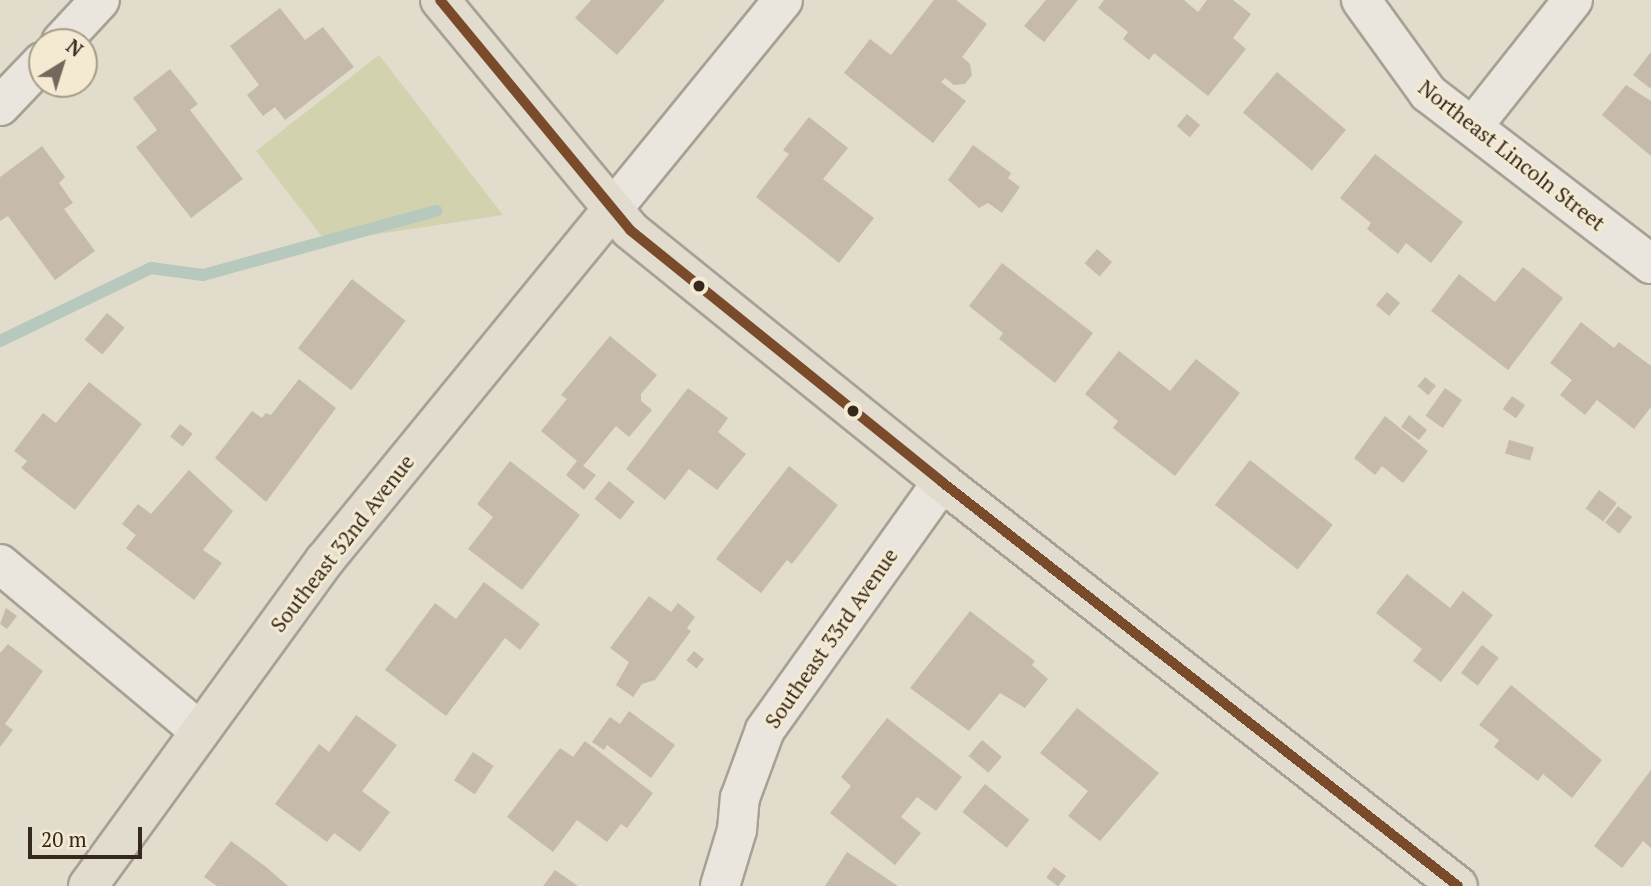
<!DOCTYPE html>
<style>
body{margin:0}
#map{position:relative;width:1651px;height:886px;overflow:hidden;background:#e2dccc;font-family:"PT Serif",serif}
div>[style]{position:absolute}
.green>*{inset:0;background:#d2d2af}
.stream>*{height:12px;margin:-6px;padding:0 6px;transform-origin:6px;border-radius:6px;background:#b7c8bd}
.building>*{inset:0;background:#c6baad;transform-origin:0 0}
.roads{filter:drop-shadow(2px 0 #a7a195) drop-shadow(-2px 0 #a7a195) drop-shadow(0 2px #a7a195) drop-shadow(0 -2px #a7a195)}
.minor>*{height:38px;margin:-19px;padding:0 19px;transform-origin:19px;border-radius:19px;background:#eae6dd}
.major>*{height:38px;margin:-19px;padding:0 19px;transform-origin:19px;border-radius:19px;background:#e2dccf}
.bus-1>*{height:10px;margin:-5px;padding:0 5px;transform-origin:5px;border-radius:5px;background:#7a4b2a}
.dots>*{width:19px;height:19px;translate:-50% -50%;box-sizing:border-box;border:4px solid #f4e9d1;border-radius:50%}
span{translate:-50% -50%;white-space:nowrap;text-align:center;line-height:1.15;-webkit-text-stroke:6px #f4e9d1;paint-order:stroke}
.street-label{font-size:21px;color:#35291e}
.north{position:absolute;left:28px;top:28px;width:70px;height:70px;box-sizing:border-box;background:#f4e9d1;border:2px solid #a89c89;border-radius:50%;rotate:38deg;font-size:19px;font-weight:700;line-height:28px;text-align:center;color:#35291e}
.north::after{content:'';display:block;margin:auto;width:24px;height:32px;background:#72685b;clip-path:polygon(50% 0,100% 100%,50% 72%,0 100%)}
.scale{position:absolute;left:28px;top:827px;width:114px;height:32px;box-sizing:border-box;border:4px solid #35291e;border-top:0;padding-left:9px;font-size:21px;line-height:24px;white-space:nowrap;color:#35291e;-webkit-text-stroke:5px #f4e9d1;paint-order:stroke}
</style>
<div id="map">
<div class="green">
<i style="clip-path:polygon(379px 55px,503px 215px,326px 242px,256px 151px)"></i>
</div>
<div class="stream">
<i style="left:0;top:341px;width:168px;rotate:-25.8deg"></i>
<i style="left:151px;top:268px;width:52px;rotate:7.7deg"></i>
<i style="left:203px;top:275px;width:242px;rotate:-15.4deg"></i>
</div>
<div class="building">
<i style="clip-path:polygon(591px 0,665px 0,617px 55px,575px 18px)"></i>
<i style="clip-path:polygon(934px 0,956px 0,987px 24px,962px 57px,970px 64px,972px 75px,965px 84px,954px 85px,945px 78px,941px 82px,966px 101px,933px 143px,844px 73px,870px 39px,891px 55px)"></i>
<i style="clip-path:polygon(1046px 0,1078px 0,1044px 42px,1024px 26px)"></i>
<i style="clip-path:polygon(1104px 0,1184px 0,1198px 12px,1207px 0,1233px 0,1251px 14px,1233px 38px,1246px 49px,1208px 96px,1154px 53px,1149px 60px,1123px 39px,1128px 32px,1098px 8px)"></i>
<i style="clip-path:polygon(280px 8px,305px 40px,323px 27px,354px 67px,285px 120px,275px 107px,263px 116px,247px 95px,259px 85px,230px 46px)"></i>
<i style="clip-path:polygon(1651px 52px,1651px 89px,1633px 75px)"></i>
<i style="clip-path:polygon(170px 69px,198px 104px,190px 110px,243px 179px,191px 218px,136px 147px,157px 130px,133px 98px)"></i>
<i style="left:1277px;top:72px;width:90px;height:53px;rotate:40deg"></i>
<i style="clip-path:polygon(1626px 85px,1651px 101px,1651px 156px,1602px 115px)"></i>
<i style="left:1187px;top:114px;width:17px;height:16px;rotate:40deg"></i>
<i style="clip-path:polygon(809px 117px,848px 148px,823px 179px,874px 218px,839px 263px,756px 197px,789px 154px,783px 150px)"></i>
<i style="clip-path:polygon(973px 145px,1011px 173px,1008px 178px,1020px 187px,1002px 213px,988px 203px,979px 208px,948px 180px)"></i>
<i style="clip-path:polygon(42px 146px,65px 177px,59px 183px,73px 203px,64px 209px,95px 251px,55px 280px,8px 216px,0 221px,0 177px)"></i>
<i style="clip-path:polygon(1375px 154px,1463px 222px,1431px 263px,1406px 243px,1398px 254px,1367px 229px,1371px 223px,1340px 198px)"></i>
<i style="left:1097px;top:249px;width:20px;height:19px;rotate:41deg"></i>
<i style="clip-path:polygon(1002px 263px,1093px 333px,1055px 383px,999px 339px,1003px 333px,969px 306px)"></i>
<i style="clip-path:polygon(1523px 267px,1563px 298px,1508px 370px,1431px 311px,1459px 274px,1495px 302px)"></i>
<i style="left:352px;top:279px;width:68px;height:88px;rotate:38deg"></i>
<i style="left:1387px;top:292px;width:17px;height:17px;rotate:40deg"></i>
<i style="left:107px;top:313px;width:23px;height:35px;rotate:40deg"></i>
<i style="clip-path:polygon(1581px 322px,1614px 348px,1619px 342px,1651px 366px,1651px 407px,1634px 429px,1597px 400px,1585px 415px,1560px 395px,1572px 380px,1550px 363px)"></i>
<i style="clip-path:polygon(610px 336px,657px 375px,641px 394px,641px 401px,652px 410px,629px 437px,616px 426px,583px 466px,596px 475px,584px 490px,566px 475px,577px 461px,541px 431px,567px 399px,561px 395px)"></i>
<i style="clip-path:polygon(1119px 351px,1170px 391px,1196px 359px,1240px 393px,1175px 476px,1113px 428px,1118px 421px,1085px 394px)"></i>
<i style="left:1425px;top:377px;width:14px;height:12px;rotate:39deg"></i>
<i style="clip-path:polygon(299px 379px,336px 408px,266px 502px,215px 458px,252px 411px,262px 418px,266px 413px,271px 415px)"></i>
<i style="clip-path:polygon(89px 382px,142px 424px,75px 510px,21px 468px,27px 461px,14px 451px,43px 413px,56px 423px)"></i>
<i style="clip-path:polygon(688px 388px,728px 418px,718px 432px,746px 454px,717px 490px,689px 469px,665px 500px,626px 469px)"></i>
<i style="left:1445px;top:388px;width:21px;height:34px;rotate:35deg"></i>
<i style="left:1512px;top:396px;width:16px;height:16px;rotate:35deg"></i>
<i style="clip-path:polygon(1409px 415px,1427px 430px,1419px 440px,1401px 427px)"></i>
<i style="clip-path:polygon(1385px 416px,1428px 451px,1403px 483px,1382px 466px,1375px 475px,1354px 458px)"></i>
<i style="left:180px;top:424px;width:16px;height:16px;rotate:38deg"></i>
<i style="left:1509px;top:440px;width:26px;height:14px;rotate:16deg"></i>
<i style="left:1250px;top:460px;width:105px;height:57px;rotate:38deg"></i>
<i style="clip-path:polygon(510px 461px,580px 515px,522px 590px,468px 549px,493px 517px,477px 504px)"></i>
<i style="clip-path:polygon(789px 466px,838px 505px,792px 564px,787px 560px,761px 593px,716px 559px)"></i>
<i style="clip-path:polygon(189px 470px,233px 511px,203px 550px,222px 563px,194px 600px,126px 548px,136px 535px,122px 524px,138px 504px,151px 514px)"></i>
<i style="left:609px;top:481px;width:33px;height:23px;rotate:39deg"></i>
<i style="left:1599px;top:490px;width:22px;height:23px;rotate:36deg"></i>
<i style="left:1618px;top:506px;width:18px;height:21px;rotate:38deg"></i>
<i style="clip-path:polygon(1407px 574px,1450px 608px,1463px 591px,1493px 615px,1441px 682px,1413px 661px,1422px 649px,1376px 613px)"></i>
<i style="clip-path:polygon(484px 582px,540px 624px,520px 650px,505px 638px,446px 716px,385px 670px,435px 603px,456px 619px)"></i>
<i style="clip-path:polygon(649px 596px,671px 612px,678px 603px,695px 617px,687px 628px,691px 631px,655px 680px,642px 684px,633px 697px,616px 685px,629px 662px,610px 648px)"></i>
<i style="clip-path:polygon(6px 608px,17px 616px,7px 629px,0 624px)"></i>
<i style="clip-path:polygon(970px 611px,1035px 661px,1032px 665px,1048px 679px,1025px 708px,1000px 693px,969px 731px,910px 688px)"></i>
<i style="clip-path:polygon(8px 644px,43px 671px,5px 724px,13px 730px,0 747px,0 653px)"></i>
<i style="left:1482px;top:645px;width:21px;height:35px;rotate:37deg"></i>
<i style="left:694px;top:651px;width:13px;height:12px;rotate:39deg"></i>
<i style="clip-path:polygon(1511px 685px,1602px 760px,1572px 798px,1543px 774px,1538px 781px,1494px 747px,1499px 740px,1479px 725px)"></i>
<i style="clip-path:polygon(1077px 708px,1159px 773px,1100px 841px,1068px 816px,1088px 791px,1040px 753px)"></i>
<i style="clip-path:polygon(629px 711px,675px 745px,651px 778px,607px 745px,604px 750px,592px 742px,610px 717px,620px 724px)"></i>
<i style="clip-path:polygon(356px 715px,397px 745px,362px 791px,390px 812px,360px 852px,334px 833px,327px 842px,275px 804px,319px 744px,329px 752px)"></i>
<i style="clip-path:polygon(887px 718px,962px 777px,936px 811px,917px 797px,901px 817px,921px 833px,895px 865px,830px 813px,851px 786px,841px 777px)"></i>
<i style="left:982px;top:740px;width:26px;height:21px;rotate:40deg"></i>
<i style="clip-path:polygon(585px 741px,653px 793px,627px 828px,621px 824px,607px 842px,577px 820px,553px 852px,507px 817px,560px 748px,573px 757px)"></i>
<i style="left:473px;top:752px;width:25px;height:34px;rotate:34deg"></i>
<i style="clip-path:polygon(1651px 770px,1651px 848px,1643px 841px,1622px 868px,1594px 846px)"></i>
<i style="left:985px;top:784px;width:57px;height:36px;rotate:39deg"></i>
<i style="clip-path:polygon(231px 841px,266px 867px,288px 886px,217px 886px,204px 877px)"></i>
<i style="clip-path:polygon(847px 852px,898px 886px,825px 886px)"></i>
<i style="left:1054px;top:867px;width:15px;height:13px;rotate:37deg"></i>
<i style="clip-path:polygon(555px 870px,578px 886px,543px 886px)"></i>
</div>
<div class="roads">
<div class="minor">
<i style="left:1361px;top:0;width:115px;rotate:54.2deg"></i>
<i style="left:1428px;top:93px;width:281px;rotate:37.5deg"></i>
<i style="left:61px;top:42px;width:57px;rotate:-47.1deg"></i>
<i style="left:0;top:106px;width:61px;rotate:-46.3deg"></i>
<i style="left:1473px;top:126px;width:161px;rotate:-51.6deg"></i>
<i style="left:611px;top:211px;width:272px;rotate:-50.8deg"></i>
<i style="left:0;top:564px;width:261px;rotate:39.9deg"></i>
<i style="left:720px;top:886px;width:59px;rotate:-73.1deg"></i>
<i style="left:737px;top:830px;width:32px;rotate:-85deg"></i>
<i style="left:740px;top:798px;width:72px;rotate:-69.8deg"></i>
<i style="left:765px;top:730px;width:305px;rotate:-54.5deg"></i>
</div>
<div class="major">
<i style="left:440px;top:0;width:298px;rotate:50.4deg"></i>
<i style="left:630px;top:230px;width:401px;rotate:38.9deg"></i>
<i style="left:942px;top:482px;width:655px;rotate:38.06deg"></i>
<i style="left:88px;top:886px;width:403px;rotate:-54deg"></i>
<i style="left:325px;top:560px;width:451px;rotate:-50.7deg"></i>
</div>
</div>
<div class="bus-1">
<i style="left:440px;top:0;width:298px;rotate:50.4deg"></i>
<i style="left:630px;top:230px;width:401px;rotate:38.9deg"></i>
<i style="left:942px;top:482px;width:655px;rotate:38.06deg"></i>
</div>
<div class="dots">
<i style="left:699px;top:286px;background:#35291e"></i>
<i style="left:853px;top:411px;background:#35291e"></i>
</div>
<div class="street-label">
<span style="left:1512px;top:155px;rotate:38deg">Northeast Lincoln Street</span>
<span style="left:342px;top:543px;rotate:-52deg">Southeast 32nd Avenue</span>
<span style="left:831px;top:638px;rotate:-55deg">Southeast 33rd Avenue</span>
</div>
<div class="north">N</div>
<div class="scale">20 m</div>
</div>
